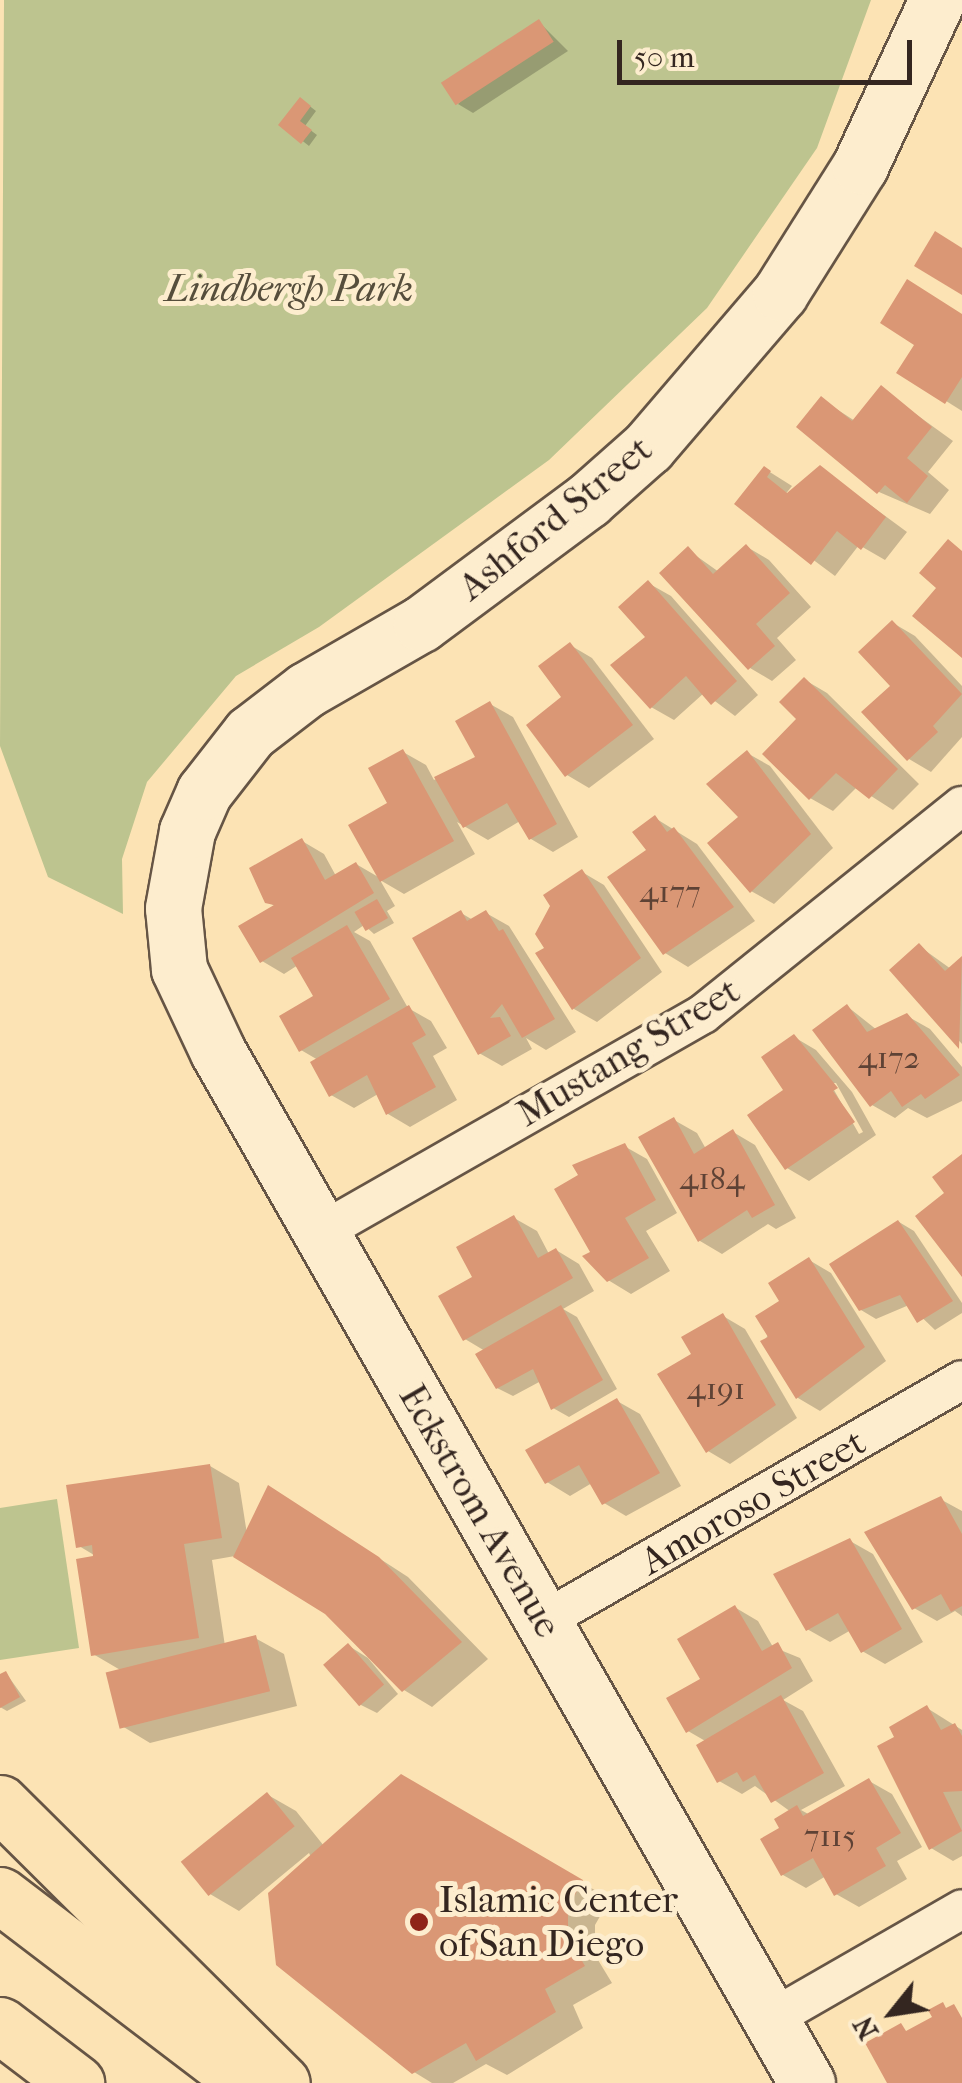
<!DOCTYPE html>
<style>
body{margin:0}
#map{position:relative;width:962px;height:2083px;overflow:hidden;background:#fce3b4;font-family:"IM FELL French Canon",serif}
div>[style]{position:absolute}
.green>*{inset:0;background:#bdc48f}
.shadow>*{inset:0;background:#0003}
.building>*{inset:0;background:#da9775;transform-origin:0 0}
.roads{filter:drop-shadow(2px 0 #665545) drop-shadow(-2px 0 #665545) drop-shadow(0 2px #665545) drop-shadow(0 -2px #665545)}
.street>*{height:38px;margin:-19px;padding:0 19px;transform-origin:19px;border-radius:19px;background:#fdedce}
.secondary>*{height:55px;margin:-27.5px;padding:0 27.5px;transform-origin:27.5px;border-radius:27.5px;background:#fdedce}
.primary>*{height:55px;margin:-27.5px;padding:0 27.5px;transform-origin:27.5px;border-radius:27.5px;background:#fce3b4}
.highway>*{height:55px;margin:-27.5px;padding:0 27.5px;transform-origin:27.5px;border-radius:27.5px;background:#fce3b4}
.dots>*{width:28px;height:28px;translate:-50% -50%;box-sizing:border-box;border:5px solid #fdedce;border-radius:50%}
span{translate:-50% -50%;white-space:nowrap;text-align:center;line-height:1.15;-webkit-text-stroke:10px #fdedce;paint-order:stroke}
.number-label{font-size:32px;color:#5e4235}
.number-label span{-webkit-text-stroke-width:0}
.park-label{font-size:38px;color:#564e3c;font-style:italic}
.street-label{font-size:38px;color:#342620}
.poi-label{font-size:38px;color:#342620}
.left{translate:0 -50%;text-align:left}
.north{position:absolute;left:842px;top:1963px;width:100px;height:100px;-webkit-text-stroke:8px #fdedce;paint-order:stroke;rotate:240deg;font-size:28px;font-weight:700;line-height:40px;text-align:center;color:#342620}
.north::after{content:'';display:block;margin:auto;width:35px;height:45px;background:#342620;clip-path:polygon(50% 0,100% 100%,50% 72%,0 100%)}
.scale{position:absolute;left:617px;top:40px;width:295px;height:45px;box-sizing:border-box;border:5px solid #342620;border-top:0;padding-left:12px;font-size:30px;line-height:35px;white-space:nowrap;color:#342620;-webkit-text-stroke:8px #fdedce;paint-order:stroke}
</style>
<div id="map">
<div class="green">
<i style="clip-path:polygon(4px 0,871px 0,817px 148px,707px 308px,549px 460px,319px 627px,236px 676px,147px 782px,122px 859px,123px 914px,48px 877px,0 746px)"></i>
<i style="clip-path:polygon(57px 1499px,79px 1648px,0 1660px,0 1508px)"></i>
</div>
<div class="shadow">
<i style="clip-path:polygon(539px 22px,568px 51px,473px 113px,458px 104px)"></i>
<i style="clip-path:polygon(307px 104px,316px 111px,305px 126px,317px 135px,309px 146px,281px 124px)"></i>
<i style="clip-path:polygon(962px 315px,962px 411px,900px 372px)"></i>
<i style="clip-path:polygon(881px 389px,953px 441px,928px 472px,949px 490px,930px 514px,879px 492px,821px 399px,855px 421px)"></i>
<i style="clip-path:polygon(820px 468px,907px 532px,885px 560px,859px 545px,835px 576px,738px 504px,765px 469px,792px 486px,784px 496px)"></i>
<i style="clip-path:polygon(747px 547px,769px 560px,811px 607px,777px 638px,796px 660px,772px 681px,750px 668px,688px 550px,719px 572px)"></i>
<i style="clip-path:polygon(648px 583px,671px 596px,758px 695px,735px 716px,704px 693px,674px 720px,651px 707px)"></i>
<i style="clip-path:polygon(893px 623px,915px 636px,962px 686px,962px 737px,931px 772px,909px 759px,893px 686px)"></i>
<i style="clip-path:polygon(570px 645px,592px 658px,654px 739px,589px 788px,567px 775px)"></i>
<i style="clip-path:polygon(805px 680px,827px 693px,919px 784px,893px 810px,857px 787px,833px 811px,810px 798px,800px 719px)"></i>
<i style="clip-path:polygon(490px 704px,513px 717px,578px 837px,553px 852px,531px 839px,520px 821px,488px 840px,457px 822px,475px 854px,404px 894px,380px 880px,395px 906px,387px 911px,394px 923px,374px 934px,364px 925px,354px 932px,370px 941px,408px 1008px,431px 1021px,447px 1048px,433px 1056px,457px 1100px,410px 1127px,388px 1114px,378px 1094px,354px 1108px,331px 1095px,318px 1060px,301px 1050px,317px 997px,298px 965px,284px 974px,262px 961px,276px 907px,267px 901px,302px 841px,324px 854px,336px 876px,356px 864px,380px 878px,403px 752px,426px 765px,434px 780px,479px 758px)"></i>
<i style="clip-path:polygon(747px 753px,770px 766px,833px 848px,774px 904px,751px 891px,742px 817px)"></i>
<i style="clip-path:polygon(655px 818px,697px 844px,755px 921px,688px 967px,665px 953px)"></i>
<i style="clip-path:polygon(582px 872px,604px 885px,662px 972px,597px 1022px,574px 1009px,538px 954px,547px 948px)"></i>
<i style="clip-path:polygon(461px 913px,473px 920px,486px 913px,509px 926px,576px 1032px,546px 1050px,526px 1038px,532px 1049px,502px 1066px,479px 1053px)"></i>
<i style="clip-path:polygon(919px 946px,951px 969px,962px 959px,962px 1044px,893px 970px)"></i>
<i style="clip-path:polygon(848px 1007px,877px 1030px,907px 1016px,930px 1029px,962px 1067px,962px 1101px,927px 1118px,908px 1108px,895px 1118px,872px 1105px)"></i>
<i style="clip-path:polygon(evenodd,794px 1037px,816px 1050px,852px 1092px,876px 1135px,809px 1181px,787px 1168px,794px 1037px,830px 1083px,836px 1083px,863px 1132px,859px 1134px,830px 1083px)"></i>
<i style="clip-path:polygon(674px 1120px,697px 1133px,706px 1149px,733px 1132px,755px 1145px,796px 1218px,776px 1229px,768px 1224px,722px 1254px,700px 1241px)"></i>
<i style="clip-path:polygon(624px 1146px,647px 1159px,677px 1213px,646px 1231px,670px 1271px,631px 1294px,608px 1280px,593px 1253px)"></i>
<i style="clip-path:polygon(514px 1218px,537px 1231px,549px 1254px,556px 1250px,579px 1264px,594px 1291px,563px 1309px,577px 1317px,617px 1389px,569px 1417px,553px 1408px,541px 1381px,513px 1396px,497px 1388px,485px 1351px,465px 1339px,476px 1278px)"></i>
<i style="clip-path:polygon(899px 1222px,914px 1231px,962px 1303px,962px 1313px,935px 1330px,909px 1305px,876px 1319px,861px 1310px)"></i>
<i style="clip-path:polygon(809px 1260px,831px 1273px,886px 1361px,820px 1411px,798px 1398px,764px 1342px)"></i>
<i style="clip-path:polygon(723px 1316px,745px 1329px,797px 1418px,730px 1464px,708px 1451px,694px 1355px)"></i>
<i style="clip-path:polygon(617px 1401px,640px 1414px,681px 1486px,626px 1516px,604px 1503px,592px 1483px,570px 1496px,547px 1482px)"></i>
<i style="clip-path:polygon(210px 1466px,239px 1483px,247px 1534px,297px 1505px,408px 1577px,488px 1659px,432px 1707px,404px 1690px,327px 1612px,235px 1556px,212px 1560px,225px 1646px,255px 1638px,284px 1654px,297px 1706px,150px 1743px,122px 1726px,122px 1671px,93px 1654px,99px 1558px,79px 1546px)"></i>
<i style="clip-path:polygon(940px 1499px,962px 1511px,962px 1616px,955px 1611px,937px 1621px,914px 1608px)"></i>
<i style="clip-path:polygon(850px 1541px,873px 1554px,923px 1642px,885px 1664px,862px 1651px,851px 1630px,830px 1642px,807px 1629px,776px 1575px)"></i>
<i style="clip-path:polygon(736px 1608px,758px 1621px,773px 1647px,800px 1658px,813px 1681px,783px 1700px,803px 1711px,845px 1786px,801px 1810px,810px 1815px,869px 1781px,892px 1794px,922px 1847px,897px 1861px,907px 1879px,859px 1907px,836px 1894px,826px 1876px,806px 1888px,783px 1875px,782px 1829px,791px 1812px,755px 1786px,742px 1794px,719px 1781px,707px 1742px,688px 1731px)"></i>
<i style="clip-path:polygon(349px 1646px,368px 1658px,398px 1694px,377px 1713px,361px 1705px)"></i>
<i style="clip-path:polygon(6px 1673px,26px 1701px,7px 1711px,0 1707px,0 1677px)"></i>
<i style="clip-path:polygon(927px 1708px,962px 1730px,962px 1856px,953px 1861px,931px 1848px,897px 1738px)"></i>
<i style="clip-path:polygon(401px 1777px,610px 1899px,595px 1925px,595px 1955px,612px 1983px,573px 2005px,583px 2028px,507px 2075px,486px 2064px,453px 2083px,432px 2083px,414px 2072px,309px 1853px,239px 1911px,210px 1894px,268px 1795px,296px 1811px,324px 1846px)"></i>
</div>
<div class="building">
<i style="left:539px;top:19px;width:27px;height:117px;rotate:57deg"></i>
<i style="clip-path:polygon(300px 97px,311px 106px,300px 121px,312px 130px,301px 144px,278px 125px)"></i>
<i style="clip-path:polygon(935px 231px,962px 248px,962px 295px,914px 266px)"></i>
<i style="clip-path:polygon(907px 279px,962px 314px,962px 377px,945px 404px,896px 373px,914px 345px,880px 323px)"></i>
<i style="clip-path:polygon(881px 385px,932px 427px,907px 458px,928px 476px,907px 503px,885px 485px,877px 494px,796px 427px,821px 396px,852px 421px)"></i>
<i style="clip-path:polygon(820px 465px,886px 517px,861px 550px,837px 531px,811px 565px,734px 504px,764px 466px,771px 471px,767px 477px,787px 493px)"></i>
<i style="clip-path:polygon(948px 539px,962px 551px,962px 658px,912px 616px,936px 588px,919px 573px)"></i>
<i style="clip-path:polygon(746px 544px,790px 593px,756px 624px,775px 646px,748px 670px,659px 573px,688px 546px,713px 574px)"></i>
<i style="clip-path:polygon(648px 580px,737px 681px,711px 705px,686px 676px,650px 709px,610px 665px,645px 637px,618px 607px)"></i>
<i style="clip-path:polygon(892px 620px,962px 694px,933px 726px,938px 732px,907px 761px,861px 712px,890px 686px,858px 652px)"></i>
<i style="clip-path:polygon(570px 642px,633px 725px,565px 777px,526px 725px,561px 697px,538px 666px)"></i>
<i style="clip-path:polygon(804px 677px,898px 769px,869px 799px,836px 773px,809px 800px,762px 754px,796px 719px,779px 702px)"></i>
<i style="clip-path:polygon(490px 701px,557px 824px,529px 840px,507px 803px,463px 828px,434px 777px,475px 757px,455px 721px)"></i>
<i style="clip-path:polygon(403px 749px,454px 841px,380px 882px,348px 825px,387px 803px,368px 768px)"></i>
<i style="clip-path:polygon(747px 750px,811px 834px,750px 893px,707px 843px,738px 817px,706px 784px)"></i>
<i style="clip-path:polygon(655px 815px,667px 832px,674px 827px,734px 907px,663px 955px,607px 877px,646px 850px,632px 832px)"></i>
<i style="clip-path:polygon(302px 838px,325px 880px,356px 862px,374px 893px,260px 963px,238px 926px,274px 905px,265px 903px,249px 868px)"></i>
<i style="clip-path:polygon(582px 869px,641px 958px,572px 1010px,535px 953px,544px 948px,535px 934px,550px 906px,543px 895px)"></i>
<i style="left:377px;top:899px;width:22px;height:26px;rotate:60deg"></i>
<i style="clip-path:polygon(461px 910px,467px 921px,486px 910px,499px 931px,503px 929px,555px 1019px,522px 1038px,502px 1004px,490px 1018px,500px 1017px,511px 1036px,478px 1055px,412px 938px)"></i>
<i style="clip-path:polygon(347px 925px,390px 999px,299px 1052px,279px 1016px,313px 996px,291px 958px)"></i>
<i style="clip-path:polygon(919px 943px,945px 971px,962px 956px,959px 1049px,889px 970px)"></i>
<i style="clip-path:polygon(847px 1004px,867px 1032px,907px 1013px,960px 1075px,925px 1099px,921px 1094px,902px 1107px,891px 1091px,870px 1107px,812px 1030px)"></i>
<i style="clip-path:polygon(409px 1005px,426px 1035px,412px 1043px,436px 1087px,386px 1115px,367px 1075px,329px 1097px,310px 1062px)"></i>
<i style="clip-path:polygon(794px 1034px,838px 1088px,833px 1091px,855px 1122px,785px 1170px,747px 1115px,783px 1090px,761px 1057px)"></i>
<i style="clip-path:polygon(674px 1117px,694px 1154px,733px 1129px,775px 1205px,752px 1218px,747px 1210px,698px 1242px,638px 1137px)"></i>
<i style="clip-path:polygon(625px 1143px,656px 1200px,625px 1218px,649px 1258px,607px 1282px,582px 1256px,590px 1252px,554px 1189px,578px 1175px,572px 1165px)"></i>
<i style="clip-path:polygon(962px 1154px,962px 1277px,915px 1216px,944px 1193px,932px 1177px)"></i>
<i style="clip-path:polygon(514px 1215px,538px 1258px,556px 1248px,573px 1278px,463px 1341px,438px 1296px,472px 1277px,456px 1247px)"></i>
<i style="clip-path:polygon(898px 1220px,953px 1301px,917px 1323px,900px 1295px,859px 1311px,829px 1264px)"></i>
<i style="clip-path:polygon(809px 1257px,865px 1347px,796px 1399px,760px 1341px,768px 1337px,755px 1316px,779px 1301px,768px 1283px)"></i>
<i style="clip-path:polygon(561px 1305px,603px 1380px,551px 1410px,533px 1369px,496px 1389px,475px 1354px)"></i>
<i style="clip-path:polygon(723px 1313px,776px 1405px,706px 1453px,657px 1374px,691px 1354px,681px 1337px)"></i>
<i style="clip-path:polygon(617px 1398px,660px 1473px,602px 1505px,579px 1465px,545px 1484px,525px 1450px)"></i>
<i style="clip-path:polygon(210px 1464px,222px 1538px,184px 1544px,199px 1638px,91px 1656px,76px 1559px,93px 1556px,92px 1545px,76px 1548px,66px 1485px)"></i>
<i style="clip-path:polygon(268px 1485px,379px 1557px,462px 1642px,402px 1692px,325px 1614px,233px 1557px)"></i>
<i style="clip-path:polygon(941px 1496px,962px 1534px,962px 1606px,951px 1612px,941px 1594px,912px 1610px,864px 1532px)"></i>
<i style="clip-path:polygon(850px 1538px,902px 1629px,861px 1653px,838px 1613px,806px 1631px,773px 1574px)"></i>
<i style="clip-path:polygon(735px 1605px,762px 1651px,778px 1642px,792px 1668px,686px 1733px,666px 1698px,700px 1679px,677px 1639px)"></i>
<i style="left:256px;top:1635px;width:58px;height:155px;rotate:76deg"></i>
<i style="left:348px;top:1643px;width:55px;height:33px;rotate:49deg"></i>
<i style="clip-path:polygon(6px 1671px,20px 1697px,0 1708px,0 1674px)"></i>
<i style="clip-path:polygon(781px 1695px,824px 1773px,771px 1803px,755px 1775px,743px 1782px,737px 1772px,717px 1783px,696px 1745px)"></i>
<i style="clip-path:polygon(927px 1705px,941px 1730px,955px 1723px,962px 1736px,962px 1791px,943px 1792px,962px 1831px,929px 1850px,877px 1746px,894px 1737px,889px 1727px)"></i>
<i style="clip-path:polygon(401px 1774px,583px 1880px,568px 1908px,568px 1937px,585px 1966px,545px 1989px,556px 2012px,476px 2061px,466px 2043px,412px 2074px,276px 1965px,268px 1893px)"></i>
<i style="clip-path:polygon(869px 1778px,901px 1833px,876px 1848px,886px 1866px,834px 1896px,813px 1858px,781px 1876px,760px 1839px,779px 1828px,774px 1819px,797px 1805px,803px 1816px)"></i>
<i style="left:267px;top:1792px;width:44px;height:111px;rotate:51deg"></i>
<i style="clip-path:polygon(943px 2002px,946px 2008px,954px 2004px,962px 2018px,962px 2083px,887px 2083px,865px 2043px,901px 2023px,906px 2031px,932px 2017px,928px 2010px)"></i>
</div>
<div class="roads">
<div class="street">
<i style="left:321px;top:1232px;width:440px;rotate:-29.7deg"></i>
<i style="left:703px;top:1014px;width:332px;rotate:-38.8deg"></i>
<i style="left:543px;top:1621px;width:483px;rotate:-29.9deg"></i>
<i style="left:771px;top:2019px;width:220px;rotate:-29.9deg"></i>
</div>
<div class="secondary">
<i style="left:807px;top:2083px;width:1187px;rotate:-119.74deg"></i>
<i style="left:218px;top:1052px;width:92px;rotate:-115.2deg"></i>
<i style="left:179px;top:969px;width:61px;rotate:-95.6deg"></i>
<i style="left:173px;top:908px;width:78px;rotate:-79.7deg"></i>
<i style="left:187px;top:831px;width:43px;rotate:-66.4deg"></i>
<i style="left:204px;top:792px;width:75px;rotate:-52.1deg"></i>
<i style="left:250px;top:733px;width:71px;rotate:-37.5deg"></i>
<i style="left:306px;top:690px;width:133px;rotate:-29.9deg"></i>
<i style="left:421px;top:624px;width:208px;rotate:-36.6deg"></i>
<i style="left:588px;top:500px;width:80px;rotate:-41.5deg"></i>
<i style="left:648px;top:447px;width:203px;rotate:-49.4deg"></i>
<i style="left:780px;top:293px;width:150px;rotate:-57.8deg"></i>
<i style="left:860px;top:166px;width:183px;rotate:-65.1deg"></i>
</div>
<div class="primary">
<i style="left:0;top:1895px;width:310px;rotate:37.3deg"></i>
<i style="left:0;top:2025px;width:96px;rotate:37.3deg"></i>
</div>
<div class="highway">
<i style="left:0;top:1803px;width:397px;rotate:44.8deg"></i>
</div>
</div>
<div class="dots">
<i style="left:419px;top:1922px;background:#8f2418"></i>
</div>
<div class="number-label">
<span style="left:670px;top:892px">4177</span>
<span style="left:889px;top:1058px">4172</span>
<span style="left:712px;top:1179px">4184</span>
<span style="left:716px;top:1389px">4191</span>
<span style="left:830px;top:1836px">7115</span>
</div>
<div class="park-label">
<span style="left:289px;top:289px">Lindbergh Park</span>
</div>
<div class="street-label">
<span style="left:555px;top:518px;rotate:-39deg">Ashford Street</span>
<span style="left:628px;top:1052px;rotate:-31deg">Mustang Street</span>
<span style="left:753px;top:1502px;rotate:-30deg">Amoroso Street</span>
<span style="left:480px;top:1511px;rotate:60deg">Eckstrom Avenue</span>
</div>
<div class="poi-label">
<span class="left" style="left:439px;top:1922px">Islamic Center<br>of San Diego</span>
</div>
<div class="north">N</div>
<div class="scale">50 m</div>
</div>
